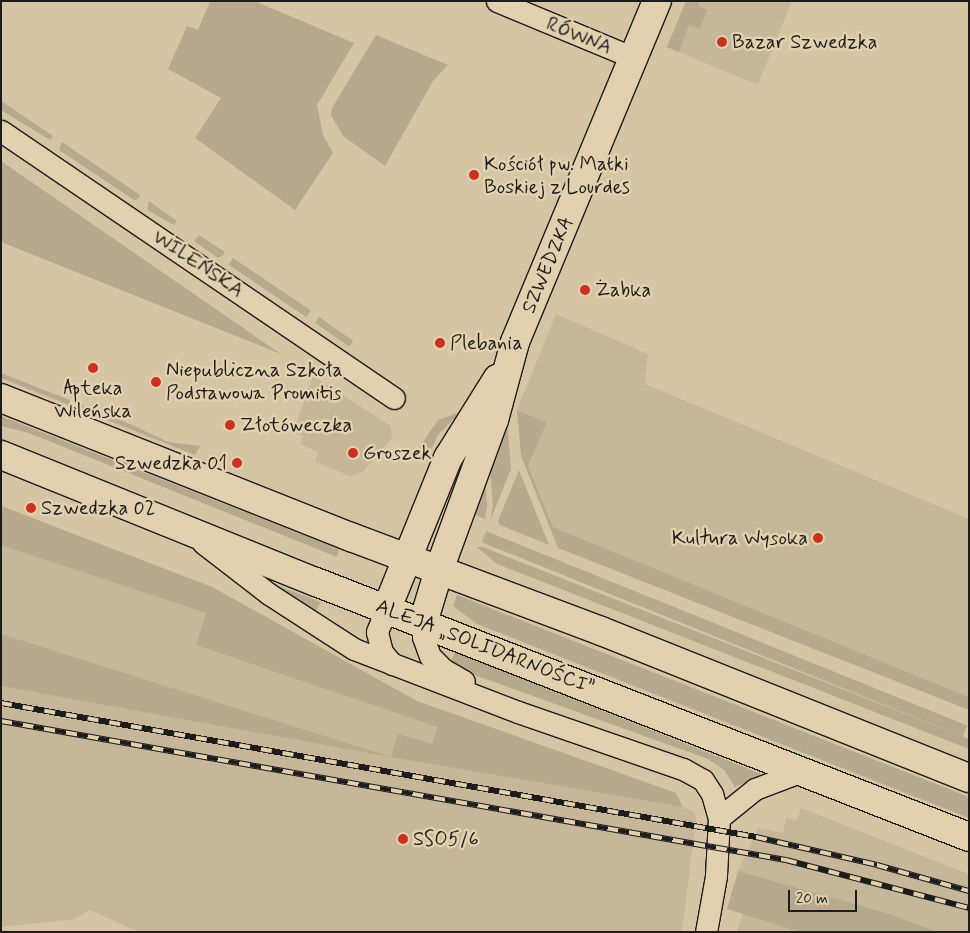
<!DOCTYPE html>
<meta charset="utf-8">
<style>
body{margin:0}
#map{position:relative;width:970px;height:933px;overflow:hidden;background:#d6c5a5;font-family:Mynerve,sans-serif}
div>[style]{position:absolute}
.built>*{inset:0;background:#c6b79a}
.green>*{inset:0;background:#b7a98e;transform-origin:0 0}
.roads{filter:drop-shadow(1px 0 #1c1c1c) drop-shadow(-1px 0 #1c1c1c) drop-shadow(0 1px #1c1c1c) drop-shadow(0 -1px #1c1c1c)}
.minor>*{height:21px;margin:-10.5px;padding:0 10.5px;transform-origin:10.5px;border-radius:10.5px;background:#e2d0ae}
.tertiary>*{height:28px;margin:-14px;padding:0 14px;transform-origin:14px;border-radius:14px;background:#e2d0ae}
.secondary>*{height:28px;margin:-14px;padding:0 14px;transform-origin:14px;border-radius:14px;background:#e2d0ae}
.rail>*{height:5.5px;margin-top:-2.75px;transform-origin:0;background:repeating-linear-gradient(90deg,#e2d0ae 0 11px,#1c1c1c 0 22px);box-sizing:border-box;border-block:1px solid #1c1c1c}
.dots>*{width:14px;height:14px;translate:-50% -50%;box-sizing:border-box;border:2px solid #e2d0ae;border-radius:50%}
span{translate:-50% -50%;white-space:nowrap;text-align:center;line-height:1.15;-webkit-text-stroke:5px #e2d0ae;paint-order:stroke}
.street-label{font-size:20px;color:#1c1c1c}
.poi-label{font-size:20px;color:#1c1c1c}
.left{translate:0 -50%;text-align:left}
.right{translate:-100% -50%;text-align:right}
.frame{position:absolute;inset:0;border:2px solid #1c1c1c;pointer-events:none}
.scale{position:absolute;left:788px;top:890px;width:69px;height:22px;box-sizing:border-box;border:2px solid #1c1c1c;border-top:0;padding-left:6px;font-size:15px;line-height:18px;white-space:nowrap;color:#1c1c1c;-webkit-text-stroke:4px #e2d0ae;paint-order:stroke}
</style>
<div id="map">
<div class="built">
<i style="clip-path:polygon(686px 1px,792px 1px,758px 85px,667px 47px)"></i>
<i style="clip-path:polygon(556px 314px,648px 354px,645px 384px,969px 519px,969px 697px,553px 527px,528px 466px,547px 422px,517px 410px)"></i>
<i style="clip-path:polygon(313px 376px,391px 426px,392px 438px,363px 472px,350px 476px,315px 462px,318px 452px,300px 444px,303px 436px,293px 433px)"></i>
<i style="clip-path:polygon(1px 506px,212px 587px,417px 701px,676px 793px,683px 807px,694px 812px,696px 817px,682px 932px,139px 932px,90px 910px,75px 919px,1px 927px)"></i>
<i style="clip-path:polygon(801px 808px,969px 874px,969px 932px,938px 932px,890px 914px,738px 871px,758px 828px,783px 833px,786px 818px,797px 820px)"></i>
<i style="clip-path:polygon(743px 912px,800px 932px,737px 932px)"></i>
</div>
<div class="green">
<i style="clip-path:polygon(210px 1px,254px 1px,354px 43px,317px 105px,323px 135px,333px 153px,295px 210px,195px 138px,221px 98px,168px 69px,187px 26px,198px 30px)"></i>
<i style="clip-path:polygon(686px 1px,700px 1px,698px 6px,707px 10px,700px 29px,689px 25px,679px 52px,667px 47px)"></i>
<i style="clip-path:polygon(376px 35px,448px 65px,433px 81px,385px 166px,343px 136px,331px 115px,332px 108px)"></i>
<i style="clip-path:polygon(1px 101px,53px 136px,50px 140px,1px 110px)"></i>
<i style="clip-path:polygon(62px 142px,140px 195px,138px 199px,134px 200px,59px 150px)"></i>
<i style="clip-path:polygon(1px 161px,281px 354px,1px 242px)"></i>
<i style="clip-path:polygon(149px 201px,177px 221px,174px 225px,147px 210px)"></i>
<i style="clip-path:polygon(199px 235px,225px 252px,222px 256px,218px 258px,194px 241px)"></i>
<i style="left:233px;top:258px;width:94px;height:8px;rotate:34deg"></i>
<i style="left:319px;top:317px;width:42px;height:7px;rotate:35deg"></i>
<i style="clip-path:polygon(1px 373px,130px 424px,168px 442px,200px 446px,195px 455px,1px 378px)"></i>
<i style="clip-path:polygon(506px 408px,511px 469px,490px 521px,493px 506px,490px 470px)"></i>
<i style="clip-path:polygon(517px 410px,547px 422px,528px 466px,553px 527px,969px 697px,969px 710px,558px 548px,521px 456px)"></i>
<i style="clip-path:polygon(460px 412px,438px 435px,427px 458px,417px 451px,438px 420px)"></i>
<i style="clip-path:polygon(1px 416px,339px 549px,337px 557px,29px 433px,1px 426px)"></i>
<i style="clip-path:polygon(519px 470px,549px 545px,500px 525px,498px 521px)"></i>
<i style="clip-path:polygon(485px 472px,487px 506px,485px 519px,471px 513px)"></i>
<i style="clip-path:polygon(1px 506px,212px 587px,417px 701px,676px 793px,683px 807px,391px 757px,1px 686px,1px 634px,391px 757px,398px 734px,432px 744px,438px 727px,196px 645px,206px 613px,1px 545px)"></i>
<i style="left:486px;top:531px;width:519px;height:12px;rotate:22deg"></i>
<i style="clip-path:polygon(477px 547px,483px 547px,969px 739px,969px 749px,497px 564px)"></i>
<i style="clip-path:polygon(279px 586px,320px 602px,315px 615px,277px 590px)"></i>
<i style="clip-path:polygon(457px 595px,969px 797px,969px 818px,477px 624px,453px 606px)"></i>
<i style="clip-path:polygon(455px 652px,759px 773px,762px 776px,735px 787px,724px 770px,708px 759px,466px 672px,450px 664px)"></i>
<i style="clip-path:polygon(738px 871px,890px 914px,938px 932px,800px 932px,727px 909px)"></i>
</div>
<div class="roads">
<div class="minor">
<i style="left:497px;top:1px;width:148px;rotate:22.6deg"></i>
<i style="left:1px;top:131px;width:475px;rotate:34.2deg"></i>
<i style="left:203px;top:543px;width:83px;rotate:37.7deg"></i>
<i style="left:269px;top:594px;width:101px;rotate:32.9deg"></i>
<i style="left:354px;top:649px;width:176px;rotate:21deg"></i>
<i style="left:518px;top:712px;width:175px;rotate:19.1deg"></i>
<i style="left:683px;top:769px;width:23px;rotate:29deg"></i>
<i style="left:703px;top:780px;width:17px;rotate:57deg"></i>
<i style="left:712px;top:794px;width:25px;rotate:74deg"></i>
<i style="left:719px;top:818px;width:58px;rotate:93deg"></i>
<i style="left:716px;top:876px;width:57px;rotate:100.1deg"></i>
<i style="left:387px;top:608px;width:26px;rotate:113deg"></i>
<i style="left:377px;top:632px;width:21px;rotate:76deg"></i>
<i style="left:382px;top:652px;width:16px;rotate:50deg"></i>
<i style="left:423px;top:623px;width:14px;rotate:90deg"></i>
<i style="left:423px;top:637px;width:20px;rotate:70deg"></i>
<i style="left:430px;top:656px;width:18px;rotate:45deg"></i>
<i style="left:443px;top:669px;width:24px;rotate:30deg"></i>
<i style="left:719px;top:818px;width:46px;rotate:-38.9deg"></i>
<i style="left:755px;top:789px;width:50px;rotate:-21deg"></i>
</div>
<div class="tertiary">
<i style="left:387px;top:608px;width:162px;rotate:-67.9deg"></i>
<i style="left:448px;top:458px;width:94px;rotate:-58deg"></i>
<i style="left:423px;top:623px;width:55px;rotate:-73.2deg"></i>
<i style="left:439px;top:570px;width:160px;rotate:-69.9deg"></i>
<i style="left:494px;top:420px;width:81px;rotate:-74.9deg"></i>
<i style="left:515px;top:342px;width:369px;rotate:-67.4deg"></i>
</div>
<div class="secondary">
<i style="left:1px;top:398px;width:377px;rotate:21.7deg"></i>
<i style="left:351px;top:537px;width:267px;rotate:20.6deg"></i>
<i style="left:601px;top:631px;width:396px;rotate:21.8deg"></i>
<i style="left:1px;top:455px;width:340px;rotate:22deg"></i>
<i style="left:316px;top:582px;width:701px;rotate:21.33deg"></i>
</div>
</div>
<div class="rail">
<i style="left:1px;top:703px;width:767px;rotate:10.06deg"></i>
<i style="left:756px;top:837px;width:124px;rotate:13deg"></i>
<i style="left:877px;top:865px;width:96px;rotate:15.8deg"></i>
<i style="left:1px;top:721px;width:797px;rotate:10.04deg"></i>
<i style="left:786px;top:860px;width:189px;rotate:14.7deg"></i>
</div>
<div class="dots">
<i style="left:722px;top:42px;background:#c8321e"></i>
<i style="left:474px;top:175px;background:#c8321e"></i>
<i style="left:585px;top:290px;background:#c8321e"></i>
<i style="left:440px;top:343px;background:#c8321e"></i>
<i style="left:93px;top:368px;background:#c8321e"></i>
<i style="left:156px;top:382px;background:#c8321e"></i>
<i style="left:230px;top:425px;background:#c8321e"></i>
<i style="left:353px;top:453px;background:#c8321e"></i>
<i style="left:237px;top:463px;background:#c8321e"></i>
<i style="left:31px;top:508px;background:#c8321e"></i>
<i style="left:818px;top:538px;background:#c8321e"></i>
<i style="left:403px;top:839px;background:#c8321e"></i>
</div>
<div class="street-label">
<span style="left:579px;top:36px;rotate:22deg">RÓWNA</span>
<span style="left:198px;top:264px;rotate:34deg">WILEŃSKA</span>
<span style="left:548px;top:265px;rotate:-67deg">SZWEDZKA</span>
<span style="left:485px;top:647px;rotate:21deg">ALEJA „SOLIDARNOŚCI”</span>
</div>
<div class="poi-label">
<span class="left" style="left:732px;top:42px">Bazar Szwedzka</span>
<span class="left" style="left:484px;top:176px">Kościół pw. Matki<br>Boskiej z Lourdes</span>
<span class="left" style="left:595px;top:290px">Żabka</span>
<span class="left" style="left:450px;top:343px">Plebania</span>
<span class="left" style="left:166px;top:382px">Niepubliczna Szkoła<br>Podstawowa Promitis</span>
<span style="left:93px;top:400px">Apteka<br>Wileńska</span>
<span class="left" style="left:240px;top:425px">Złotóweczka</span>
<span class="left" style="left:363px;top:453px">Groszek</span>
<span class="right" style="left:227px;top:463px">Szwedzka 01</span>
<span class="left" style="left:41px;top:508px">Szwedzka 02</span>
<span class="right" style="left:808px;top:538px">Kultura Wysoka</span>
<span class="left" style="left:413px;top:839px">SSO5/6</span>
</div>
<div class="frame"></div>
<div class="scale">20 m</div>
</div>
